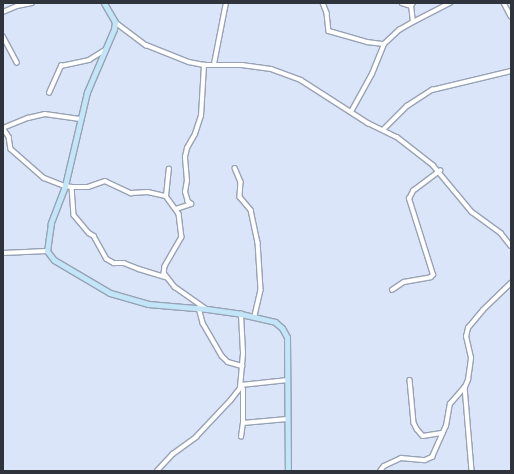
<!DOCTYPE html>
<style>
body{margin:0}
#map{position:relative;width:514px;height:474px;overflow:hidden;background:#dae5f9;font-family:"IBM Plex Sans",sans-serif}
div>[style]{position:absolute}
.roads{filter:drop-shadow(1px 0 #98a2b4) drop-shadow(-1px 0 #98a2b4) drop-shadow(0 1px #98a2b4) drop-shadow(0 -1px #98a2b4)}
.street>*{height:3.5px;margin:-1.75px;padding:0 1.75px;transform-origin:1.75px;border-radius:1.75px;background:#fff}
.secondary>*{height:5px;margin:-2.5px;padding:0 2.5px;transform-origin:2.5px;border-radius:2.5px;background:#c2e5f8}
span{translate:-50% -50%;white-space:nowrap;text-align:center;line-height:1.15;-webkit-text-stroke:4px #dae5f9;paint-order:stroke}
.frame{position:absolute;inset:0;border:4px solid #2f333b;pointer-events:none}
</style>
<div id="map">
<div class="roads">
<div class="street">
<i style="left:323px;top:3px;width:11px;rotate:68deg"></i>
<i style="left:327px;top:13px;width:18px;rotate:84deg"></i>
<i style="left:329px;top:31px;width:40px;rotate:16deg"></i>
<i style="left:367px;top:42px;width:17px;rotate:7deg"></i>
<i style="left:402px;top:3px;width:9px;rotate:18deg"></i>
<i style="left:504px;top:3px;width:15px;rotate:62deg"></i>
<i style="left:3px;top:12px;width:15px;rotate:-23deg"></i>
<i style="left:17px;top:6px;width:15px;rotate:-11deg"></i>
<i style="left:115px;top:22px;width:39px;rotate:37deg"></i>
<i style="left:146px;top:45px;width:46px;rotate:21.6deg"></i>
<i style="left:189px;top:62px;width:15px;rotate:11deg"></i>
<i style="left:204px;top:65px;width:38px"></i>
<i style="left:242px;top:65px;width:29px;rotate:8deg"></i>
<i style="left:271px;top:69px;width:32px;rotate:20deg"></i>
<i style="left:301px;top:80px;width:80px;rotate:32.7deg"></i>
<i style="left:368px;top:123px;width:32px;rotate:26deg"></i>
<i style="left:397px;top:137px;width:46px;rotate:37.9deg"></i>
<i style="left:433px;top:165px;width:61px;rotate:50.3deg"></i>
<i style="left:472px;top:212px;width:36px;rotate:36deg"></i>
<i style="left:501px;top:233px;width:16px;rotate:52deg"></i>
<i style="left:413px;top:22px;width:42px;rotate:-27.2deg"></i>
<i style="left:3px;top:36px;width:30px;rotate:62deg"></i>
<i style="left:214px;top:64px;width:62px;rotate:-78.9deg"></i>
<i style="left:49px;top:93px;width:30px;rotate:-66deg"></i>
<i style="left:61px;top:66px;width:29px;rotate:-12deg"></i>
<i style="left:89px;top:60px;width:19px;rotate:-32deg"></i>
<i style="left:351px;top:112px;width:43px;rotate:-61.1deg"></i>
<i style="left:372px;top:74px;width:32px;rotate:-68deg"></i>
<i style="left:384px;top:44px;width:21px;rotate:-43deg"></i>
<i style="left:399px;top:30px;width:16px;rotate:-30deg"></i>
<i style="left:413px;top:22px;width:16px;rotate:-97deg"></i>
<i style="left:411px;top:6px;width:4px;rotate:-56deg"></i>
<i style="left:3px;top:128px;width:11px;rotate:56deg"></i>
<i style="left:9px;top:137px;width:12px;rotate:81deg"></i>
<i style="left:11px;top:149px;width:44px;rotate:41.3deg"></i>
<i style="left:44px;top:178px;width:22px;rotate:21deg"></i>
<i style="left:65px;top:186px;width:7px;rotate:8deg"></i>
<i style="left:72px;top:187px;width:16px"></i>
<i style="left:88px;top:187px;width:18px;rotate:-19deg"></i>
<i style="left:105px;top:181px;width:29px;rotate:25deg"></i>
<i style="left:131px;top:193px;width:17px;rotate:-3deg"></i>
<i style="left:148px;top:192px;width:18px;rotate:13deg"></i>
<i style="left:166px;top:196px;width:22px;rotate:54deg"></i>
<i style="left:179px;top:214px;width:23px;rotate:83deg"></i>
<i style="left:182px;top:237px;width:34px;rotate:120deg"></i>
<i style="left:165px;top:267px;width:6px;rotate:99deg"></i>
<i style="left:164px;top:273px;width:18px;rotate:52deg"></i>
<i style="left:175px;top:287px;width:39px;rotate:35deg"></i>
<i style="left:3px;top:128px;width:27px;rotate:-22deg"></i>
<i style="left:28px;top:118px;width:17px;rotate:-13deg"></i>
<i style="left:45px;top:114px;width:35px;rotate:8deg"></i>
<i style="left:383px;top:130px;width:34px;rotate:-45deg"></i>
<i style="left:407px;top:106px;width:30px;rotate:-33deg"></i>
<i style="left:432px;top:90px;width:81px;rotate:-13.5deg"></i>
<i style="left:235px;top:168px;width:15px;rotate:67deg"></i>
<i style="left:241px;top:182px;width:15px;rotate:94deg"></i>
<i style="left:240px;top:197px;width:17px;rotate:50deg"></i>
<i style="left:251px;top:210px;width:33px;rotate:78deg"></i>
<i style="left:258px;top:242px;width:48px;rotate:86.4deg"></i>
<i style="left:261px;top:290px;width:28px;rotate:103deg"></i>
<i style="left:72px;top:187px;width:28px;rotate:86deg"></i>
<i style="left:74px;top:215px;width:23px;rotate:50deg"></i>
<i style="left:89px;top:233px;width:6px;rotate:31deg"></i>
<i style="left:94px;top:236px;width:26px;rotate:61deg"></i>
<i style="left:107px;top:259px;width:8px;rotate:30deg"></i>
<i style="left:114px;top:263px;width:10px"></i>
<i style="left:124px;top:263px;width:16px;rotate:22deg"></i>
<i style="left:139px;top:269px;width:28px;rotate:17deg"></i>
<i style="left:166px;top:196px;width:27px;rotate:-84deg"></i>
<i style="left:176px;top:209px;width:16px;rotate:-18deg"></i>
<i style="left:191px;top:204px;width:4px;rotate:-146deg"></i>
<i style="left:188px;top:202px;width:10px;rotate:-107deg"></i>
<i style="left:185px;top:192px;width:11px;rotate:-80deg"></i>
<i style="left:187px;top:181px;width:24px;rotate:-95deg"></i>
<i style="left:185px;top:157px;width:9px;rotate:-77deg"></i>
<i style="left:187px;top:148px;width:16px;rotate:-60deg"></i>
<i style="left:195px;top:134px;width:19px;rotate:-72deg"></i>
<i style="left:201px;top:116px;width:51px;rotate:-86.6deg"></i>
<i style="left:3px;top:253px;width:44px;rotate:-2.6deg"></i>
<i style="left:392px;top:290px;width:14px;rotate:-34deg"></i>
<i style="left:404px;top:282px;width:27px;rotate:-10deg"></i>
<i style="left:431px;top:277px;width:3px;rotate:-45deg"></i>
<i style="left:433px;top:275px;width:80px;rotate:-107.5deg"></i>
<i style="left:409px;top:199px;width:9px;rotate:-63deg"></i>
<i style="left:413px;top:191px;width:34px;rotate:-37deg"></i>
<i style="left:199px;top:308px;width:16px;rotate:75deg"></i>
<i style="left:203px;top:323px;width:38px;rotate:60deg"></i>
<i style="left:222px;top:356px;width:8px;rotate:45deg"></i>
<i style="left:228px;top:362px;width:15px;rotate:16deg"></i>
<i style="left:410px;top:380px;width:43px;rotate:84.7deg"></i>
<i style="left:414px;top:423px;width:7px;rotate:63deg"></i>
<i style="left:417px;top:429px;width:9px;rotate:49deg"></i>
<i style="left:423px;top:436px;width:20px;rotate:-9deg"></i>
<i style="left:465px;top:387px;width:84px;rotate:85.2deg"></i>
<i style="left:243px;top:423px;width:44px;rotate:-5.2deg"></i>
<i style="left:241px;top:437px;width:14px;rotate:-82deg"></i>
<i style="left:243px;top:423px;width:33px;rotate:-90deg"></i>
<i style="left:243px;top:390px;width:5px;rotate:-112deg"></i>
<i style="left:241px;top:385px;width:47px;rotate:-6.1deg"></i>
<i style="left:157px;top:471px;width:23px;rotate:-47deg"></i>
<i style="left:173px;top:454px;width:29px;rotate:-36deg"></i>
<i style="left:196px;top:437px;width:50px;rotate:-46.6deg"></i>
<i style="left:230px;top:401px;width:16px;rotate:-52deg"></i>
<i style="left:240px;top:388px;width:35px;rotate:-85deg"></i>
<i style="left:243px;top:353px;width:39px;rotate:-93deg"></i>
<i style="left:380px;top:471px;width:6px;rotate:-51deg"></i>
<i style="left:384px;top:466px;width:19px;rotate:-25deg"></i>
<i style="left:401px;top:458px;width:24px;rotate:5deg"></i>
<i style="left:425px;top:460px;width:8px;rotate:-23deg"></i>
<i style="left:432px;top:457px;width:34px;rotate:-66deg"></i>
<i style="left:446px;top:426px;width:22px;rotate:-80deg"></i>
<i style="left:450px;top:404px;width:23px;rotate:-49deg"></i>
<i style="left:465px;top:387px;width:8px;rotate:-67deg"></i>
<i style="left:468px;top:380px;width:22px;rotate:-82deg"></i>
<i style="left:471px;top:358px;width:22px;rotate:-103deg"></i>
<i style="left:466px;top:337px;width:9px;rotate:-77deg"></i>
<i style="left:468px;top:328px;width:23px;rotate:-50deg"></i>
<i style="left:483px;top:310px;width:39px;rotate:-44deg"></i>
</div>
<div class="secondary">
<i style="left:104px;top:3px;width:22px;rotate:60deg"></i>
<i style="left:115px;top:22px;width:7px;rotate:98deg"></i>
<i style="left:114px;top:29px;width:69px;rotate:113.2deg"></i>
<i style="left:87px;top:92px;width:97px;rotate:103.2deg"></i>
<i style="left:65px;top:186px;width:40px;rotate:111deg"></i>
<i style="left:51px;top:223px;width:28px;rotate:98deg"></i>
<i style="left:47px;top:251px;width:11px;rotate:52deg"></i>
<i style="left:54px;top:260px;width:65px;rotate:30.5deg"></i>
<i style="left:110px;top:293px;width:40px;rotate:16deg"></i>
<i style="left:148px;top:304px;width:59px;rotate:4.8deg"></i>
<i style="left:207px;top:309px;width:34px;rotate:8deg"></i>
<i style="left:241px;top:314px;width:35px;rotate:13deg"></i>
<i style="left:275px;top:322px;width:9px;rotate:41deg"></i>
<i style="left:282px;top:328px;width:10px;rotate:61deg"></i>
<i style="left:287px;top:337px;width:134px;rotate:89.6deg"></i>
</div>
</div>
<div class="frame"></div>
</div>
